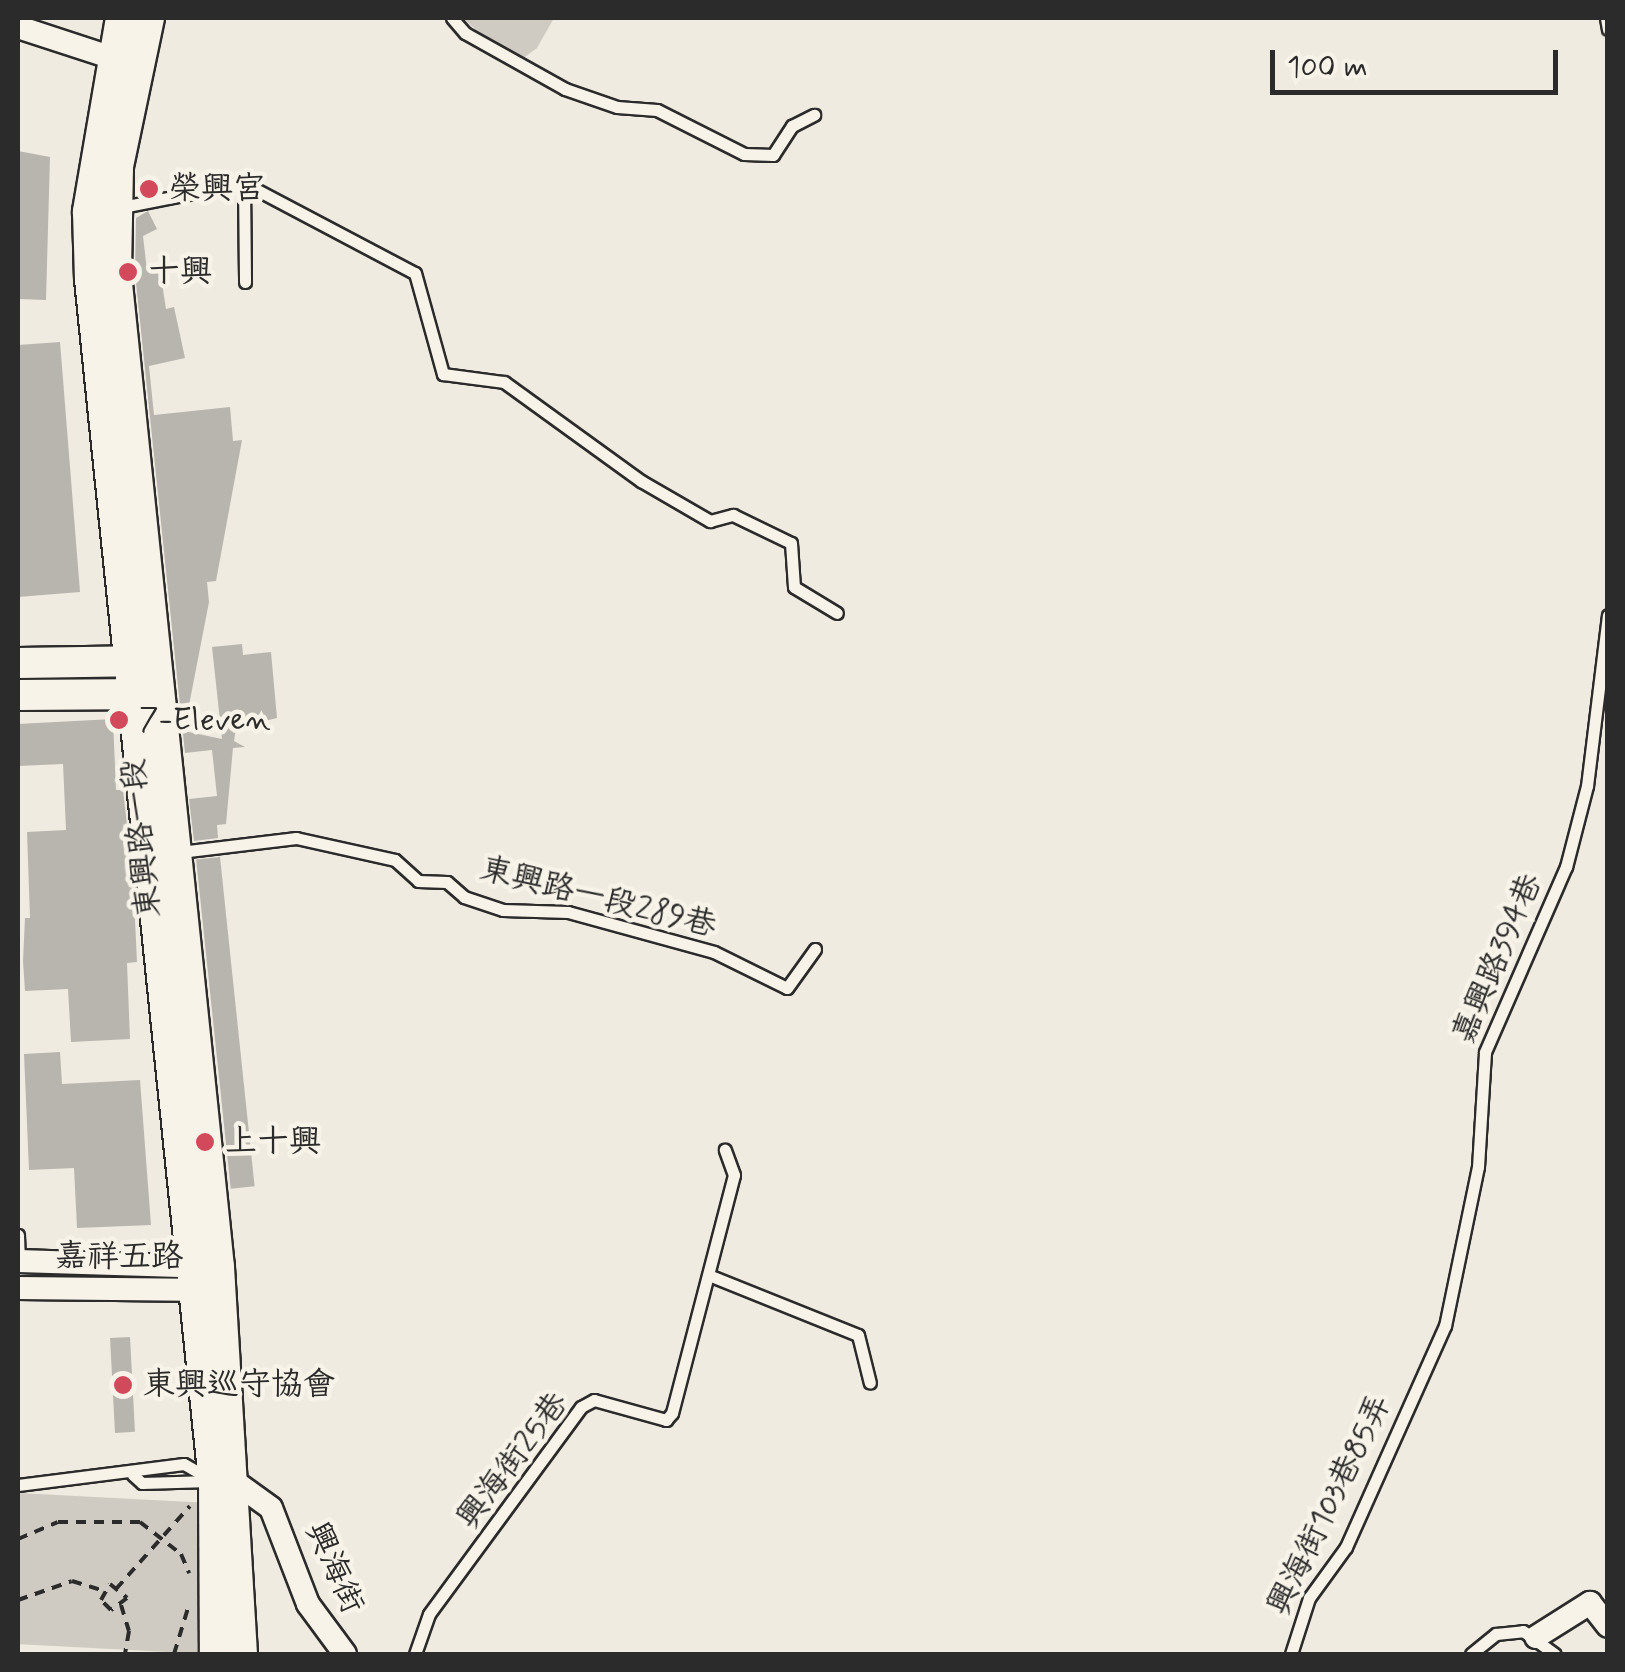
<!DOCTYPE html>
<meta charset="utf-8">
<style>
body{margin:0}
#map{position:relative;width:1625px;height:1672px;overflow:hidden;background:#efebe0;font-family:Mynerve,"LXGW WenKai TC",sans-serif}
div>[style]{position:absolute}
.green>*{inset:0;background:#cfcbc2;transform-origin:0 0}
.building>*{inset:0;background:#b8b5ae;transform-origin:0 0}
.path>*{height:4px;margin-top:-2px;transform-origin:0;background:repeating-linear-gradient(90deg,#2b2b2b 0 10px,transparent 0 18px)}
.roads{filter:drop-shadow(2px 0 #2b2b2b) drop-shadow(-2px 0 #2b2b2b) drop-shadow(0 2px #2b2b2b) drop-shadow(0 -2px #2b2b2b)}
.lane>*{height:11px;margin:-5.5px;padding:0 5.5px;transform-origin:5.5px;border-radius:5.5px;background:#f7f3e8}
.street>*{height:22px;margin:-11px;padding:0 11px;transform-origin:11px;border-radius:11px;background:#f7f3e8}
.secondary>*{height:30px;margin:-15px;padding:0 15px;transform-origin:15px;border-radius:15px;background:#f7f3e8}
.dots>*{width:28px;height:28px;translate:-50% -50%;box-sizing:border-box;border:5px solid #f7f3e8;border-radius:50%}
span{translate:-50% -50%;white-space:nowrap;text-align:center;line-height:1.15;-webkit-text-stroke:9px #f7f3e8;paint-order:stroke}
.poi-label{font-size:32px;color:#2b2b2b}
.left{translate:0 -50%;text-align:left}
.street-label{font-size:32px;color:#2b2b2b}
.frame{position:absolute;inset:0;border:20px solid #2b2b2b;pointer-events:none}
.scale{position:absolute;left:1270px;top:50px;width:288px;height:45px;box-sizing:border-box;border:5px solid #2b2b2b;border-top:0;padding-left:12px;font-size:30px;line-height:35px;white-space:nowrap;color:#2b2b2b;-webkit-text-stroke:8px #f7f3e8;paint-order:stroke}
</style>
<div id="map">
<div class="green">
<i style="clip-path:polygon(463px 18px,554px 18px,537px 48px,514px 65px)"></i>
<i style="left:210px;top:1503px;width:151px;height:192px;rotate:93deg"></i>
</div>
<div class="building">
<i style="clip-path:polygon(18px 151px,50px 157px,46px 300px,18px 299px)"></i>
<i style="clip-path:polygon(148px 211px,157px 229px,143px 236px,147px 271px,160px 270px,166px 309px,174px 307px,185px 358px,149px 366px,154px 415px,230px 407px,233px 441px,242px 440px,216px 581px,207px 582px,209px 602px,184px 731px,222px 739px,212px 647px,242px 644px,243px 655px,271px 652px,277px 718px,236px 728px,234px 741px,245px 747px,233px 748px,226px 824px,217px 825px,218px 838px,194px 841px,189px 799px,217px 796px,212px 750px,185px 753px,135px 273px,136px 218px)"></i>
<i style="clip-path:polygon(60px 342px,80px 592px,18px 597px,18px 345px)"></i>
<i style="clip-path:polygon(113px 719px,116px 790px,123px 790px,133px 878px,137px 962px,127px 963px,130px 1039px,71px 1042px,68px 989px,25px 991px,23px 961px,25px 918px,30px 918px,27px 832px,66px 830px,63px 764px,18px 766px,18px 724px)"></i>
<i style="left:220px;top:857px;width:331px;height:24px;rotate:84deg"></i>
<i style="clip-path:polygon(60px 1052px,62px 1084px,140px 1080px,151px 1225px,77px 1228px,74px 1168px,29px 1170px,24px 1054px)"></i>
<i style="left:130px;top:1337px;width:95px;height:20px;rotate:87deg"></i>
</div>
<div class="path">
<i style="left:18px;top:1539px;width:43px;rotate:-23deg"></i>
<i style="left:58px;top:1522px;width:82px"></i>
<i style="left:140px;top:1522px;width:52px;rotate:38deg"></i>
<i style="left:181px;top:1554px;width:21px;rotate:67deg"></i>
<i style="left:110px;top:1584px;width:22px;rotate:39deg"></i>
<i style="left:127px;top:1598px;width:20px;rotate:143deg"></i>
<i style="left:111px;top:1610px;width:14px;rotate:-135deg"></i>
<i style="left:101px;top:1600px;width:18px;rotate:-61deg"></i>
<i style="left:116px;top:1589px;width:111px;rotate:-48.3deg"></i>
<i style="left:18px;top:1600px;width:57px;rotate:-19.4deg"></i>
<i style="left:72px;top:1581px;width:31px;rotate:17deg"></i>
<i style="left:121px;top:1605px;width:27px;rotate:73deg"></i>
<i style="left:129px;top:1631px;width:23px;rotate:100deg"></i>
<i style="left:174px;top:1654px;width:48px;rotate:-73.1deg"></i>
</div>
<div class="roads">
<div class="lane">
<i style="left:452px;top:18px;width:20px;rotate:49deg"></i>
<i style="left:465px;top:33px;width:115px;rotate:29.2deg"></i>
<i style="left:565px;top:89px;width:55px;rotate:19.1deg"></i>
<i style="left:617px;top:107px;width:40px;rotate:4.3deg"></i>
<i style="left:657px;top:110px;width:97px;rotate:26.8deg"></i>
<i style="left:744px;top:154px;width:29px;rotate:2deg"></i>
<i style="left:773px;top:155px;width:35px;rotate:-57deg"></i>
<i style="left:792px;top:126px;width:25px;rotate:-27deg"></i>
<i style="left:1606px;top:18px;width:11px;rotate:80deg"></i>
<i style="left:244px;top:183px;width:99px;rotate:89.4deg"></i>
<i style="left:122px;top:207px;width:124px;rotate:-11.1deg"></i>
<i style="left:244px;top:183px;width:193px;rotate:27.8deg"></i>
<i style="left:415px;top:273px;width:105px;rotate:74.5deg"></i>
<i style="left:443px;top:374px;width:62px;rotate:7.5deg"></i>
<i style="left:504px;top:382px;width:169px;rotate:35.9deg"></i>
<i style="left:641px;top:481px;width:80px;rotate:30.1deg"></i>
<i style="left:710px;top:521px;width:24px;rotate:-15deg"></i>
<i style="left:733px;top:515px;width:64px;rotate:25.8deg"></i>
<i style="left:791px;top:543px;width:44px;rotate:86.1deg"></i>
<i style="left:794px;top:587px;width:50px;rotate:31.2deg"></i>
<i style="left:180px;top:852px;width:117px;rotate:-6.9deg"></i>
<i style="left:296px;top:838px;width:101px;rotate:12.5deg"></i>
<i style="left:395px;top:860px;width:31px;rotate:42deg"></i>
<i style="left:418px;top:881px;width:29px;rotate:2deg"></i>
<i style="left:447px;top:882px;width:23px;rotate:41deg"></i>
<i style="left:464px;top:897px;width:41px;rotate:18.4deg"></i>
<i style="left:503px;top:910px;width:65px;rotate:1.8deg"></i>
<i style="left:568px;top:912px;width:151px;rotate:15.3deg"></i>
<i style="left:714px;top:952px;width:81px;rotate:26.3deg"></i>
<i style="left:787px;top:988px;width:48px;rotate:-54.3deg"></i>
<i style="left:18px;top:1235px;width:26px;rotate:88deg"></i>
<i style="left:711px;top:1276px;width:158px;rotate:21.9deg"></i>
<i style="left:858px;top:1335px;width:49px;rotate:76deg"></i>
<i style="left:133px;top:1475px;width:12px;rotate:42deg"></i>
<i style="left:142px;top:1483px;width:68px;rotate:-1.7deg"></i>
<i style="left:18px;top:1485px;width:167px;rotate:-7.2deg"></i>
<i style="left:184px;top:1464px;width:30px;rotate:30deg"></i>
<i style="left:415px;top:1654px;width:42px;rotate:-70.7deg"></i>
<i style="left:429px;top:1614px;width:257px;rotate:-53.7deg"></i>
<i style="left:581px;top:1407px;width:15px;rotate:-28deg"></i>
<i style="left:594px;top:1400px;width:75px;rotate:15.5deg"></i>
<i style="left:666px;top:1420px;width:9px;rotate:-49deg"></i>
<i style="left:672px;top:1413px;width:246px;rotate:-75.4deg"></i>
<i style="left:734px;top:1175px;width:27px;rotate:-110deg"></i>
<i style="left:1291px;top:1654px;width:59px;rotate:-72.2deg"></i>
<i style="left:1309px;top:1598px;width:63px;rotate:-54deg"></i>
<i style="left:1346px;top:1547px;width:242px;rotate:-65.9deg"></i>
<i style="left:1445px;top:1326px;width:162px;rotate:-78.3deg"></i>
<i style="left:1478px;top:1167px;width:115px;rotate:-86.5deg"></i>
<i style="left:1485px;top:1052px;width:202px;rotate:-66.4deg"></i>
<i style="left:1566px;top:867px;width:84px;rotate:-75.5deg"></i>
<i style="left:1587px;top:786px;width:172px;rotate:-83deg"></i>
<i style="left:1471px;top:1654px;width:32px;rotate:-39deg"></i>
<i style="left:1496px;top:1634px;width:27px;rotate:-6deg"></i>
<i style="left:1523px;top:1631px;width:39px;rotate:36deg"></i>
</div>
<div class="street">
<i style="left:18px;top:27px;width:97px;rotate:18.1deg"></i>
<i style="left:18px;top:1261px;width:186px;rotate:1.8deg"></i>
<i style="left:18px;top:1288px;width:191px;rotate:0.6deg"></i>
<i style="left:222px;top:1482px;width:13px"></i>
<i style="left:235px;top:1482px;width:44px;rotate:35.8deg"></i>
<i style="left:271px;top:1508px;width:103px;rotate:68.9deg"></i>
<i style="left:308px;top:1604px;width:62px;rotate:53.5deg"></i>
<i style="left:1536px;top:1637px;width:64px;rotate:-32.2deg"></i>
<i style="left:1590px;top:1603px;width:29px;rotate:52deg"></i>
</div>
<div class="secondary">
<i style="left:121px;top:18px;width:197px;rotate:99.7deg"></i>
<i style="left:88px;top:212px;width:67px;rotate:88.3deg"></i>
<i style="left:90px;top:279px;width:1208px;rotate:84.11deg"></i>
<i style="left:214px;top:1481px;width:173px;rotate:89.7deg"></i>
<i style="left:149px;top:18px;width:152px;rotate:101.8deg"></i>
<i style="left:118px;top:167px;width:107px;rotate:91.1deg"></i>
<i style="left:116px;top:274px;width:998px;rotate:84.08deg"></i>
<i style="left:219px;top:1267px;width:388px;rotate:86.6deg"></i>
<i style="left:18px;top:663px;width:132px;rotate:-0.9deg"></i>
<i style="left:18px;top:695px;width:131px;rotate:-0.4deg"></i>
</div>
</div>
<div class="dots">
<i style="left:149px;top:189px;background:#d1495b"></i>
<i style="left:128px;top:272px;background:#d1495b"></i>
<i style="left:119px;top:720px;background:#d1495b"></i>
<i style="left:205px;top:1142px;background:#d1495b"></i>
<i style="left:123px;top:1385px;background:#d1495b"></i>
</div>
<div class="poi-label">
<span class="left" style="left:169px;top:189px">榮興宮</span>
<span class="left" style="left:148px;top:272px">十興</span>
<span class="left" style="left:139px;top:720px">7-Eleven</span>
<span class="left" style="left:225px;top:1142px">上十興</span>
<span class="left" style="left:143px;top:1385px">東興巡守協會</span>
</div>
<div class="street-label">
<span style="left:142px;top:838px;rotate:-96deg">東興路一段</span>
<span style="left:598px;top:898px;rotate:14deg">東興路一段289巷</span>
<span style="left:1498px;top:959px;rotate:-67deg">嘉興路394巷</span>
<span style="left:119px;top:1257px">嘉祥五路</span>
<span style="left:513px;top:1461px;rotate:-53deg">興海街25巷</span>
<span style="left:1330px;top:1505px;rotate:-64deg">興海街103巷85弄</span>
<span style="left:334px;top:1568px;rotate:66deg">興海街</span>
</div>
<div class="frame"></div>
<div class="scale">100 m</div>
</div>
